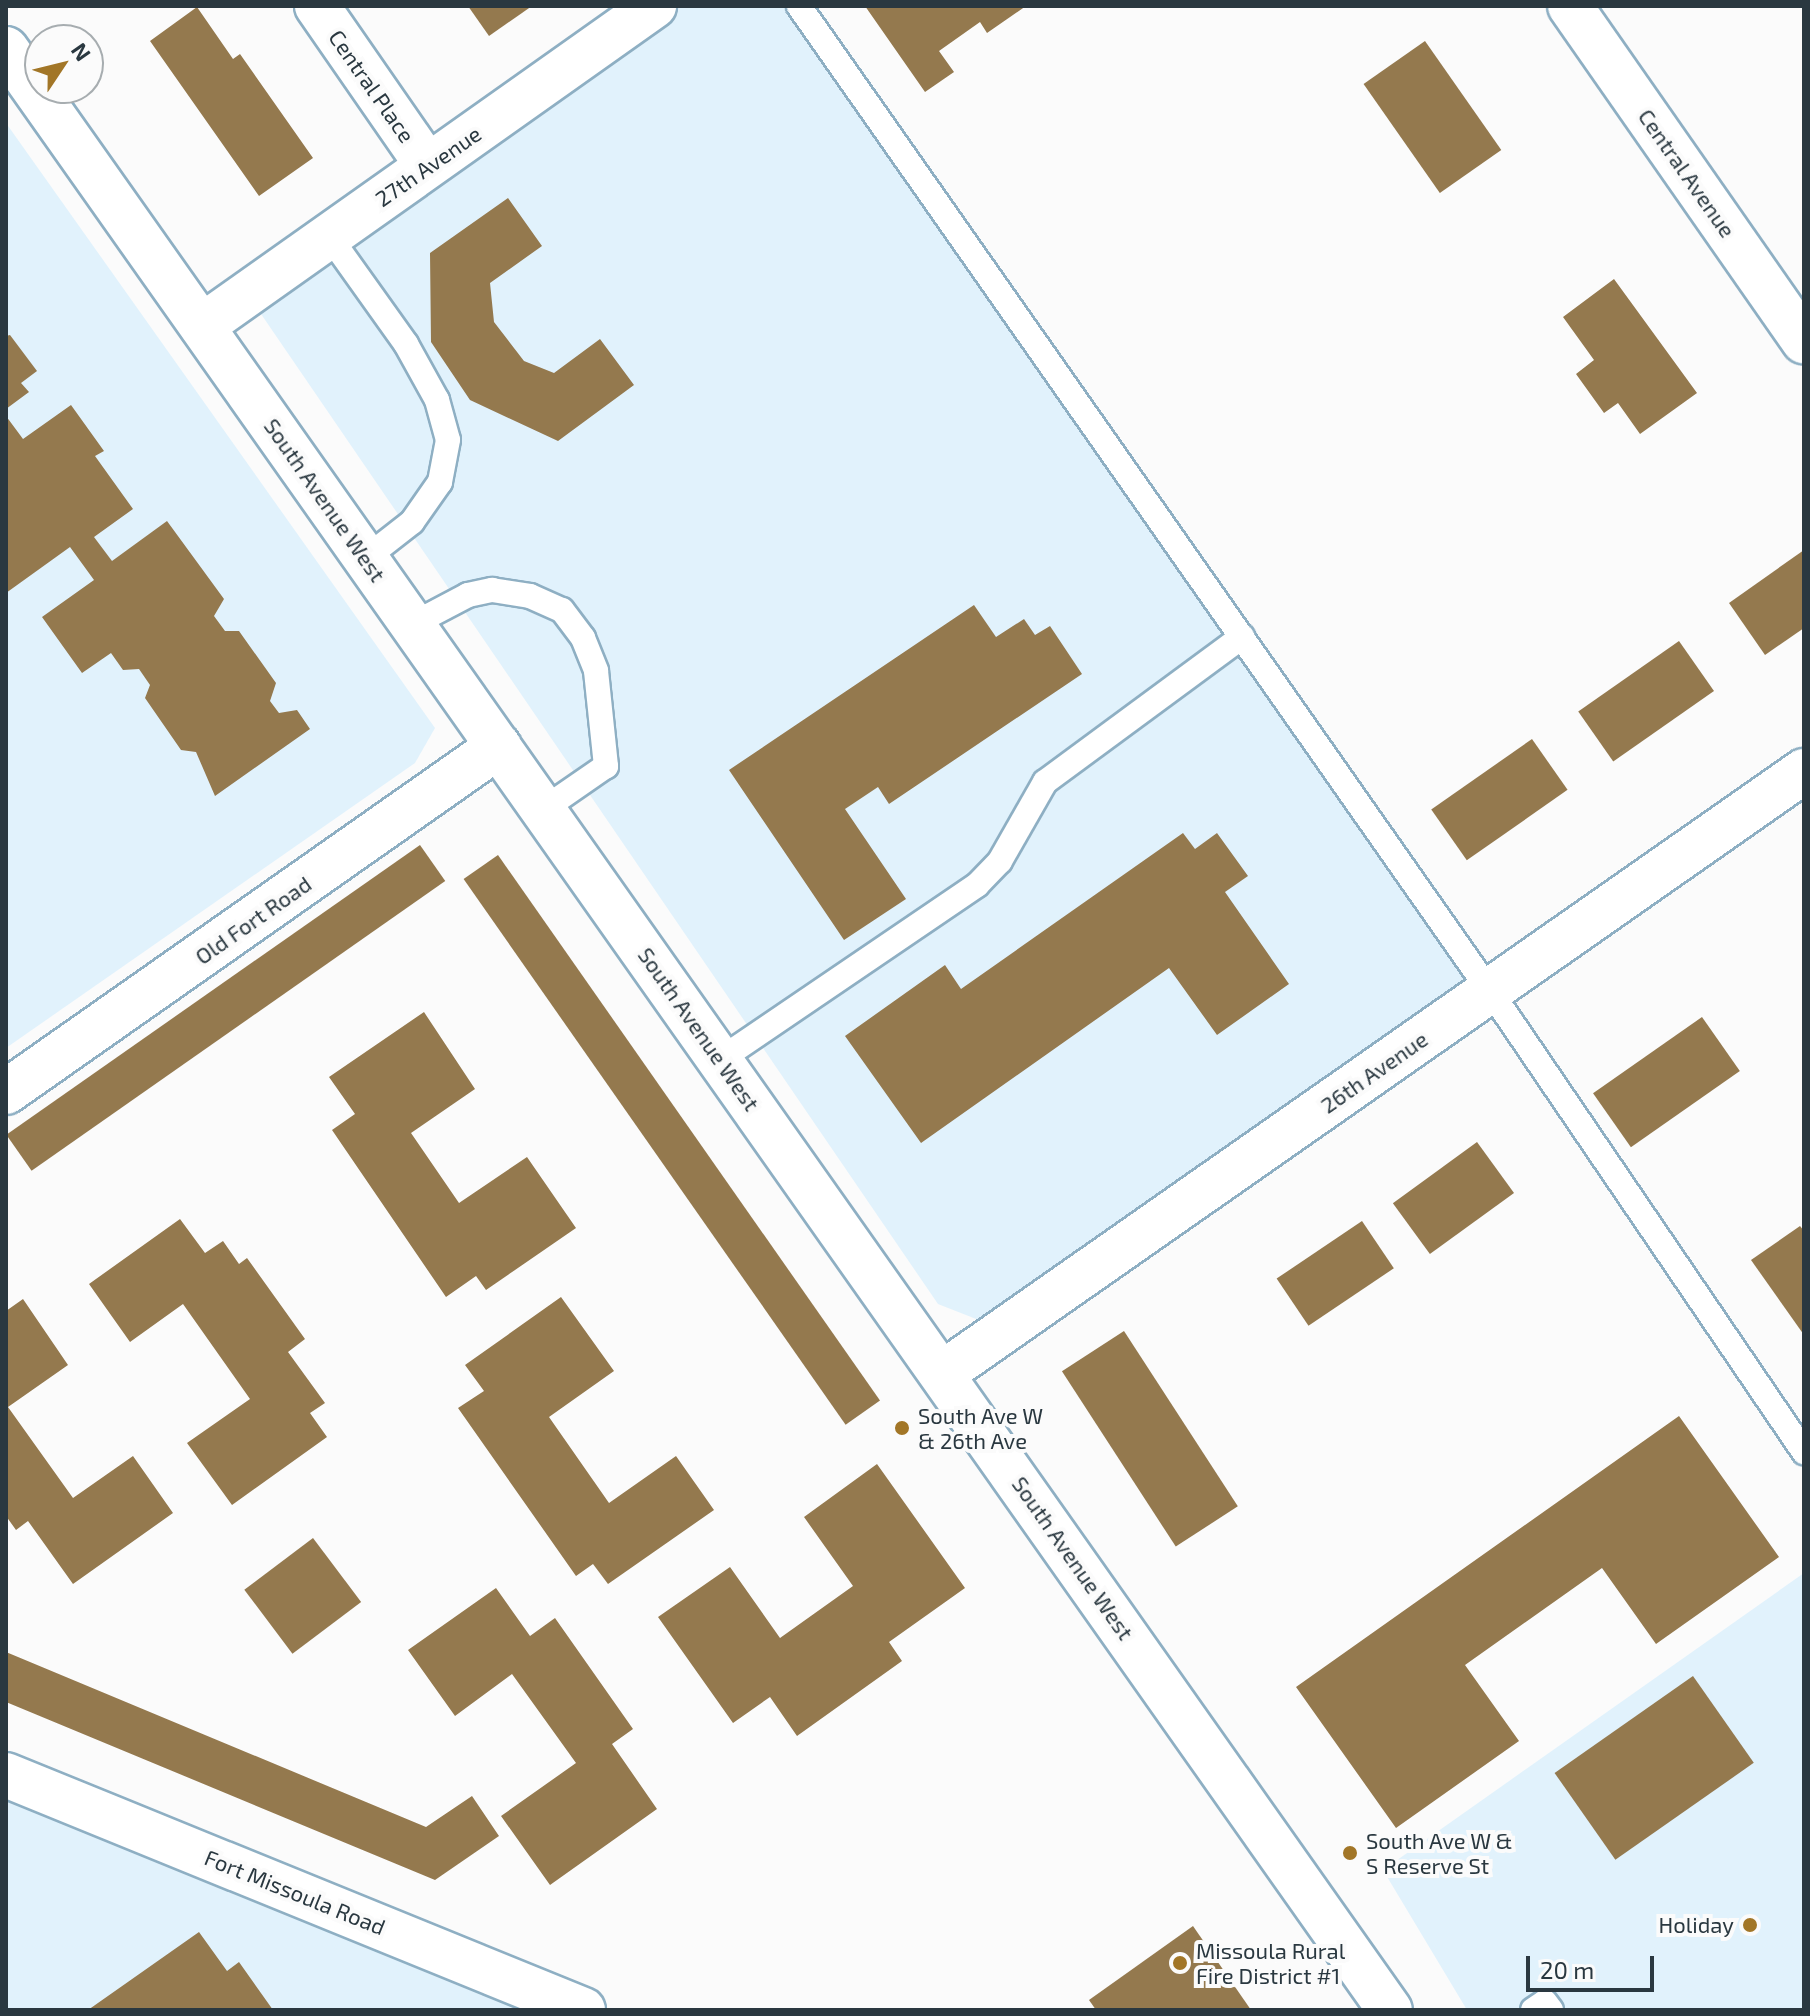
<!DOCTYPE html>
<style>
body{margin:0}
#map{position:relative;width:1810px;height:2016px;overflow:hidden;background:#fbfbfb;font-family:"Exo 2",sans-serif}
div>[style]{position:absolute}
.built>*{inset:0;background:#e1f2fc}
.building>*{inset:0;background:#94794e;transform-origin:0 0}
.roads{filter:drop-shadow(2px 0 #8eafc3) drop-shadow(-2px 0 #8eafc3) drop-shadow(0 2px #8eafc3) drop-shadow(0 -2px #8eafc3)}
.service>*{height:24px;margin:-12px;padding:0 12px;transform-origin:12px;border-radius:12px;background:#fff}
.minor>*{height:44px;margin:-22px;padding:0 22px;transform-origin:22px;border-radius:22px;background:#fff}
.tertiary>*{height:44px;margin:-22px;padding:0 22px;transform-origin:22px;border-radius:22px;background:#fff}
.dots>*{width:22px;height:22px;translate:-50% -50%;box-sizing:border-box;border:4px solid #fbfbfb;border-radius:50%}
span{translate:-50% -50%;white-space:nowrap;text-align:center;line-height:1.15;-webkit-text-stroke:8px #fbfbfb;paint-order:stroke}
.street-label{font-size:22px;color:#2a3840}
.poi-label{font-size:22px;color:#2a3840}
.left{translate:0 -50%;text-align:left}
.right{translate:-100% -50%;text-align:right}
.frame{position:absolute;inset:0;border:8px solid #2a3840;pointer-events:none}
.north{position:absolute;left:24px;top:24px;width:80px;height:80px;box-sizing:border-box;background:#fbfbfb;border:2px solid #a7adb0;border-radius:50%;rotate:55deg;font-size:22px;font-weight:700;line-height:32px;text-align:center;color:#2a3840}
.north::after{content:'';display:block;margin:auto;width:28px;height:36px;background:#a27627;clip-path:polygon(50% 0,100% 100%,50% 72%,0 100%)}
.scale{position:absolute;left:1526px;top:1956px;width:128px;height:36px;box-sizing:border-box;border:4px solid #2a3840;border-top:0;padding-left:10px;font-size:24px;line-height:28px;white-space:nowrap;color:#2a3840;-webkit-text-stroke:6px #fbfbfb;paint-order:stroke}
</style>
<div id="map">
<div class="built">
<i style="clip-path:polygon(654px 6px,799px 6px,1490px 991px,1004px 1330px,938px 1304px,244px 289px)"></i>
<i style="clip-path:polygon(6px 123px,435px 728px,415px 763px,6px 1048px)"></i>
<i style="clip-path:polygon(1804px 1573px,1804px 2010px,1467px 2010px,1383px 1870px)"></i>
<i style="clip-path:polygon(6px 1800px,524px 2010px,6px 2010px)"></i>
</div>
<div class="building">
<i style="clip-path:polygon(468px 6px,532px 6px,489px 36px)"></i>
<i style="clip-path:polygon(865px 6px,1026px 6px,987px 33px,980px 22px,939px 51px,954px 72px,925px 92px)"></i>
<i style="clip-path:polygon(197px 7px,233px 59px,240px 54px,313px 158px,259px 196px,150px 41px)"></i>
<i style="left:1425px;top:41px;width:133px;height:75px;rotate:55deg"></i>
<i style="clip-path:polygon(508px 198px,542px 246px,490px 283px,494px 322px,524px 361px,554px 373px,600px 339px,634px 385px,558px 441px,470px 400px,431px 342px,430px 253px)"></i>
<i style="clip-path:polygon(1614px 279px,1697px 393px,1640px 434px,1618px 403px,1604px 413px,1576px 374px,1594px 360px,1563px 317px)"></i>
<i style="clip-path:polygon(10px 335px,37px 371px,21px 383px,29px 392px,6px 409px,6px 336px)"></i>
<i style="clip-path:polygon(71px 405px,104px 451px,95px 456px,133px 509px,94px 537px,112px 561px,167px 521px,224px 599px,214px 616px,225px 631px,239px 631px,276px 683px,270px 701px,279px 713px,297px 710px,310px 729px,215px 796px,196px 752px,181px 750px,145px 698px,150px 685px,139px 669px,123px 670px,111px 653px,82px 673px,42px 617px,94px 580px,70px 547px,6px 593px,6px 416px,23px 439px)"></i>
<i style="clip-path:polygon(1804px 550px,1804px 628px,1765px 655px,1729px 603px)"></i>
<i style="clip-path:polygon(974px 605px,996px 637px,1024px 619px,1035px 635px,1050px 626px,1082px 674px,889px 804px,878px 787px,845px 809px,906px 899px,844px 940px,729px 770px)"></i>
<i style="left:1679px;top:641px;width:61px;height:123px;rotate:55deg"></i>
<i style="left:1532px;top:739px;width:62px;height:123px;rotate:55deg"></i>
<i style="clip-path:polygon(1183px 833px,1195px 849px,1217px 833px,1248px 876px,1225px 892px,1289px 984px,1217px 1035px,1169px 968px,921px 1143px,845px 1036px,945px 965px,961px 989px)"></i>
<i style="left:420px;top:845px;width:44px;height:505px;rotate:55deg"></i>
<i style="left:498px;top:855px;width:666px;height:42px;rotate:55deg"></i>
<i style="clip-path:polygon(424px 1012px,475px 1089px,411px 1133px,459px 1203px,527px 1157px,576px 1228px,486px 1290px,476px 1276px,446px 1297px,332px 1130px,355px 1114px,329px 1077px)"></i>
<i style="left:1702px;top:1017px;width:66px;height:133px;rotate:55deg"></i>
<i style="left:1477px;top:1142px;width:63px;height:104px;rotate:54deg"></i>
<i style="clip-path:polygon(180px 1219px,205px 1253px,223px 1241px,239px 1264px,247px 1258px,305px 1339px,288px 1352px,325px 1403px,310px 1413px,327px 1437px,232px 1505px,187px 1443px,250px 1399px,183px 1304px,130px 1342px,89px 1284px)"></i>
<i style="left:1362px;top:1221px;width:57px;height:103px;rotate:56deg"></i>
<i style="clip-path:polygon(1800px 1226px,1804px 1231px,1804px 1335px,1751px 1260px)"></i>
<i style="clip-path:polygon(561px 1297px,614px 1371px,549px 1417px,609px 1503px,676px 1456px,714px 1510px,608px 1584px,593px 1564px,576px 1576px,458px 1408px,484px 1391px,465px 1365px)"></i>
<i style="clip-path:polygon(23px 1299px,68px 1365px,8px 1407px,73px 1498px,133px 1456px,173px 1513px,73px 1584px,28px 1521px,16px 1530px,6px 1516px,6px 1311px)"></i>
<i style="left:1124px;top:1331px;width:209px;height:74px;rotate:57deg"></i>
<i style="clip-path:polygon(1679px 1416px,1779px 1557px,1656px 1644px,1602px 1568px,1465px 1665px,1519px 1741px,1396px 1828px,1296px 1687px)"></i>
<i style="clip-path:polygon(877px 1464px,965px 1588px,889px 1642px,902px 1661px,797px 1736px,770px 1697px,733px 1723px,658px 1617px,730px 1567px,780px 1638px,853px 1586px,804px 1517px)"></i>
<i style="left:313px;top:1538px;width:80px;height:86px;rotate:53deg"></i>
<i style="clip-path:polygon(496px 1588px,530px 1636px,555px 1618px,633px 1729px,612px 1744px,657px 1809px,550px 1885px,501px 1816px,576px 1763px,512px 1674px,455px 1716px,408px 1650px)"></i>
<i style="clip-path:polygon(6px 1652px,426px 1827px,472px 1796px,499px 1836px,435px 1880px,6px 1702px)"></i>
<i style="left:1693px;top:1676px;width:106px;height:169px;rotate:55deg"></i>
<i style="clip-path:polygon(1193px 1926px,1251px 2010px,1096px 2010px,1089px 2000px)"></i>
<i style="clip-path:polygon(199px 1932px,227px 1971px,239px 1962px,273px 2010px,88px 2010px)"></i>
</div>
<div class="roads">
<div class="service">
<i style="left:799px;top:6px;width:1238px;rotate:54.96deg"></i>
<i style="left:1510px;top:1020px;width:523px;rotate:55.76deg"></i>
<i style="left:329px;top:236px;width:133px;rotate:54.5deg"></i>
<i style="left:406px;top:344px;width:64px;rotate:61deg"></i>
<i style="left:437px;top:400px;width:41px;rotate:74.6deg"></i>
<i style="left:448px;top:440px;width:43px;rotate:100.8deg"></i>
<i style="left:440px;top:482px;width:49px;rotate:125deg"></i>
<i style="left:412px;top:522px;width:58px;rotate:142deg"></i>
<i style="left:413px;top:624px;width:62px;rotate:-27.8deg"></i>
<i style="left:468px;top:595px;width:25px;rotate:-12deg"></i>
<i style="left:492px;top:590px;width:38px;rotate:9deg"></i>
<i style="left:530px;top:596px;width:35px;rotate:24deg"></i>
<i style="left:562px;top:610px;width:35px;rotate:53deg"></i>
<i style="left:583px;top:638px;width:35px;rotate:68deg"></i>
<i style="left:596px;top:671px;width:96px;rotate:84deg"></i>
<i style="left:606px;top:766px;width:75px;rotate:145.3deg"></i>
<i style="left:721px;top:1059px;width:310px;rotate:-34.2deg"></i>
<i style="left:977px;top:885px;width:33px;rotate:-46deg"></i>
<i style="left:1000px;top:861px;width:91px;rotate:-60.3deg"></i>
<i style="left:1045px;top:782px;width:245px;rotate:-36.4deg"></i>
<i style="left:1533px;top:2010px;width:14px;rotate:-34deg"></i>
<i style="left:1545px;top:2002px;width:10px;rotate:53deg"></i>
</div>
<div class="minor">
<i style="left:317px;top:6px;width:193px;rotate:55.3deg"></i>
<i style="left:1570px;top:6px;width:409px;rotate:55.1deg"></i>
<i style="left:202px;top:326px;width:554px;rotate:-35.3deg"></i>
<i style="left:6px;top:1092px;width:602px;rotate:-35.06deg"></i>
<i style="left:943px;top:1373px;width:1051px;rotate:-34.96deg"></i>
<i style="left:6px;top:1775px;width:623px;rotate:22.16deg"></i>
</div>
<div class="tertiary">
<i style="left:6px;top:49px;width:2400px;rotate:54.79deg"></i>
</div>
</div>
<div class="dots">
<i style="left:902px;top:1428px;background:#a27627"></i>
<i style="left:1350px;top:1853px;background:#a27627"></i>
<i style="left:1750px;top:1925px;background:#a27627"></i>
<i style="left:1180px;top:1963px;background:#a27627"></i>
</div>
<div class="street-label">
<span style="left:372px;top:86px;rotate:55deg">Central Place</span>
<span style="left:428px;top:166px;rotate:-35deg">27th Avenue</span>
<span style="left:1687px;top:173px;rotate:55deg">Central Avenue</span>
<span style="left:325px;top:500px;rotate:55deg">South Avenue West</span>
<span style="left:253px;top:920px;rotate:-35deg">Old Fort Road</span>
<span style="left:699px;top:1029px;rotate:55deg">South Avenue West</span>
<span style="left:1374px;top:1072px;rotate:-35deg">26th Avenue</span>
<span style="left:1073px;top:1558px;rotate:55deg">South Avenue West</span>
<span style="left:295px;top:1892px;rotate:22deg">Fort Missoula Road</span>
</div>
<div class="poi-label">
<span class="left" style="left:918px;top:1428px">South Ave W<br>&amp; 26th Ave</span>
<span class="left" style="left:1366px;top:1853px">South Ave W &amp;<br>S Reserve St</span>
<span class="right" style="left:1734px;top:1925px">Holiday</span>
<span class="left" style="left:1196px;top:1963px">Missoula Rural<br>Fire District #1</span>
</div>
<div class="frame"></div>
<div class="north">N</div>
<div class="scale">20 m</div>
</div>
